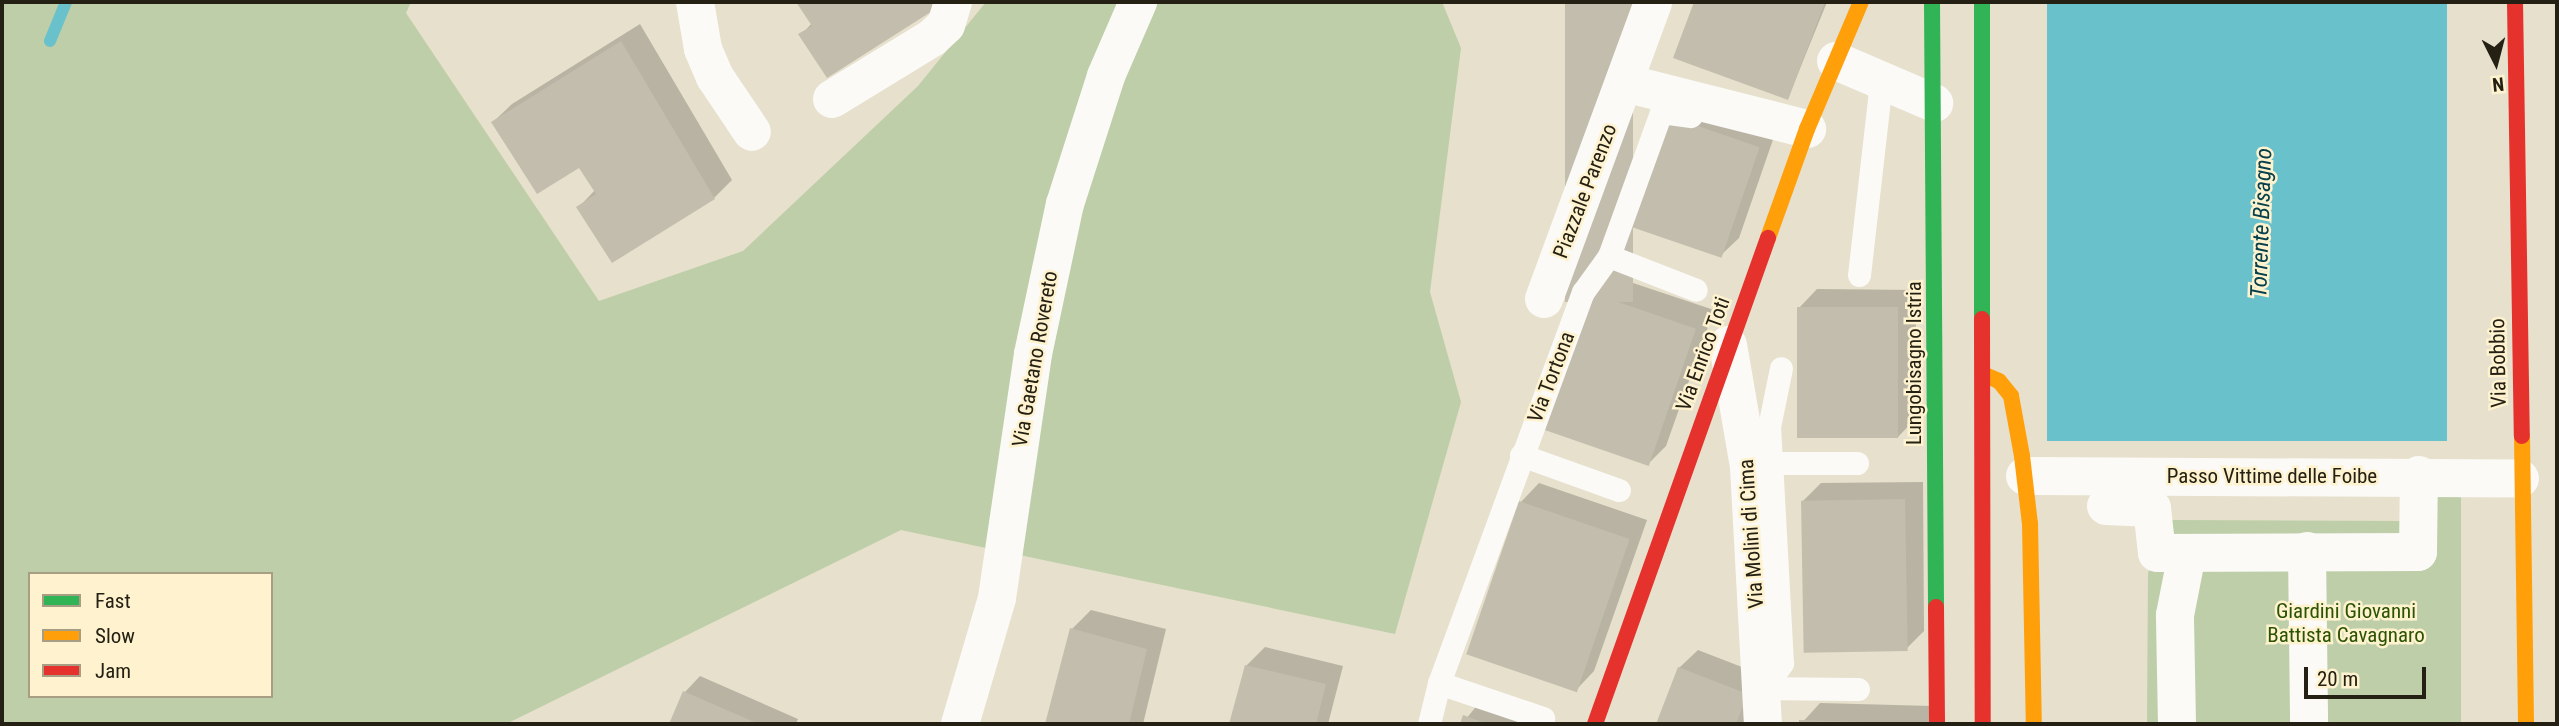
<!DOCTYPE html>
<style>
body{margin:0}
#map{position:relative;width:2559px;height:726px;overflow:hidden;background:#e6e0cc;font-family:"Roboto Condensed",sans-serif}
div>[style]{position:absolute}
.green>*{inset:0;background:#becea8}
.water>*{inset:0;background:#69c1cc;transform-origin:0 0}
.shadow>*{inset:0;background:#0003}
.stream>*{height:12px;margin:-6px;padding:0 6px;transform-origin:6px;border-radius:6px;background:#69c1cc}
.building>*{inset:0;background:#c2bdad;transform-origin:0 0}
.lane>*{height:23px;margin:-11.5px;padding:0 11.5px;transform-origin:11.5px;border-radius:11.5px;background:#fbfaf7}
.street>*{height:38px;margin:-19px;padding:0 19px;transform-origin:19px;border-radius:19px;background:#fbfaf7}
.fast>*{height:16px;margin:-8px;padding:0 8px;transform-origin:8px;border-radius:8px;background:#30b455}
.slow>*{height:16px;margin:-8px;padding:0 8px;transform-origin:8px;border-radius:8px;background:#ff9f0a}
.jam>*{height:16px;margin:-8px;padding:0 8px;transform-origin:8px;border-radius:8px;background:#e5322d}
span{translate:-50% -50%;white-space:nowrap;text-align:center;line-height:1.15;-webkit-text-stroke:5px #fef2cf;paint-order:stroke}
.street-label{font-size:21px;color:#242013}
.park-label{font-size:21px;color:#2a5302}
.water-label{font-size:23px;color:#07404a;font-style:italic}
.frame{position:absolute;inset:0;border:4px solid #242013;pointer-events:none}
.legend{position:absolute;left:28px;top:572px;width:245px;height:126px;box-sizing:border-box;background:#fef2cf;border:2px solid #a79e84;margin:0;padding:9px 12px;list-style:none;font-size:21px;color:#242013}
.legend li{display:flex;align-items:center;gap:14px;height:35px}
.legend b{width:35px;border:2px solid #a79e84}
.north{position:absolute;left:2461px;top:28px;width:70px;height:70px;-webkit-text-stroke:5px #fef2cf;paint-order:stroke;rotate:174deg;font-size:19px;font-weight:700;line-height:28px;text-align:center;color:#242013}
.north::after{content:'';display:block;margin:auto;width:24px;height:32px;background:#242013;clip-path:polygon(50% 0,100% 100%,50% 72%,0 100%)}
.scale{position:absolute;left:2304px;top:667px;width:122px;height:32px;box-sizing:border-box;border:4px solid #242013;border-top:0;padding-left:9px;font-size:21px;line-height:24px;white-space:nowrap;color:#242013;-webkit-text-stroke:5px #fef2cf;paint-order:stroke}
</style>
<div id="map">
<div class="green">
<i style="clip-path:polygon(evenodd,2px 2px,411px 2px,406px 13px,599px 301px,743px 251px,918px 86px,986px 2px,1442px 2px,1461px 48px,1430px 292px,1461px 402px,1395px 634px,901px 530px,506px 724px,2px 724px,2px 2px,30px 574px,271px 574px,271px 696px,30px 696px,30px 574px)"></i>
<i style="clip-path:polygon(2461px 483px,2461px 724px,2147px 724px,2148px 573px,2169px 520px,2399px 521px)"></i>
</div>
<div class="water">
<i style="left:2047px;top:2px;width:400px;height:439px"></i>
</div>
<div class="shadow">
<i style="clip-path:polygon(798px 2px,940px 2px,801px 35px,812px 23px)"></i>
<i style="clip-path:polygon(1696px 2px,1827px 2px,1788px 98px,1676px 57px)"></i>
<i style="clip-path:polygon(640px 24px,732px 180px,714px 198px,579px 207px,595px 190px,580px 165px,493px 122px,512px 104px)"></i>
<i style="clip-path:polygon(1668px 116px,1777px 128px,1739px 238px,1720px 256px)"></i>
<i style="clip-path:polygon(1612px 276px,1714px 310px,1666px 446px,1648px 464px,1594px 294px)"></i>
<i style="clip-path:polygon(1817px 289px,1916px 290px,1916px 418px,1898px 437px,1799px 308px)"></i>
<i style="clip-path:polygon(1923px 482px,1924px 631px,1906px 649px,1803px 501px,1821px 483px)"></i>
<i style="clip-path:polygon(1539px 483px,1647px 520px,1594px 671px,1576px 690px,1521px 502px)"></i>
<i style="clip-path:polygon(1091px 610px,1166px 629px,1143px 724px,1047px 724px,1072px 629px)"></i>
<i style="clip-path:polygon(1265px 647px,1343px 666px,1328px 724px,1231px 724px,1246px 666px)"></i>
<i style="clip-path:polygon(1698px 650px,1765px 676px,1746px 724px,1658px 724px,1679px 668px)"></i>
<i style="clip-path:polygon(700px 676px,798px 719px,796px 724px,670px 724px,685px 692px)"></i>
<i style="clip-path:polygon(1483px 698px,1560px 724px,1462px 724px)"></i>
<i style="clip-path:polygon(1820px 703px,1932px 706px,1931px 724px,1801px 724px)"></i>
</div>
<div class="stream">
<i style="left:50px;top:41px;width:42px;rotate:-67.7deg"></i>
</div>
<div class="building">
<i style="clip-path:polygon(796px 2px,933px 2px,937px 8px,827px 78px,798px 34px,812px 26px)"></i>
<i style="left:1565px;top:2px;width:68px;height:300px"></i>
<i style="clip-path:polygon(1694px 2px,1825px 2px,1788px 100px,1673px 58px)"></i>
<i style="clip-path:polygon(621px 41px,715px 199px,612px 263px,576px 207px,596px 194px,579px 168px,537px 194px,491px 122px)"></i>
<i style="left:1666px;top:115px;width:99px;height:117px;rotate:19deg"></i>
<i style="left:1592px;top:293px;width:110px;height:145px;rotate:19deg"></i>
<i style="left:1797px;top:307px;width:101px;height:131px"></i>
<i style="left:1905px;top:499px;width:152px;height:104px;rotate:89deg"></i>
<i style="left:1519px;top:501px;width:117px;height:162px;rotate:19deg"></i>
<i style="clip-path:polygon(1070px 628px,1147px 649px,1129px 724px,1045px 724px)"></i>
<i style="clip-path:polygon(1245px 665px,1326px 684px,1316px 724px,1229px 724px)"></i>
<i style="clip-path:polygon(1678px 667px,1748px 694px,1736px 724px,1656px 724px)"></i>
<i style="clip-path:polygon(683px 691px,759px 724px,669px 724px)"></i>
<i style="clip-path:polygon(1463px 715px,1488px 724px,1460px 724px)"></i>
<i style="clip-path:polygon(1799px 720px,1866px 722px,1866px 724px,1799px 724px)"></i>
</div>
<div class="lane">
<i style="left:1609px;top:256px;width:93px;rotate:21.3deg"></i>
<i style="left:1859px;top:275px;width:194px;rotate:-83.5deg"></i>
<i style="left:1521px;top:455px;width:104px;rotate:19.7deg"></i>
<i style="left:1771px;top:463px;width:36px;rotate:-93deg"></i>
<i style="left:1769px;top:427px;width:60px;rotate:-78.5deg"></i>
<i style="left:1439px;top:683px;width:110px;rotate:18.6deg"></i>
<i style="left:1764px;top:688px;width:31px;rotate:-54deg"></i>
<i style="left:1782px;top:663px;width:200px;rotate:-93.1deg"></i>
<i style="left:1771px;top:463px;width:86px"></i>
<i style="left:1764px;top:688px;width:94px;rotate:0.6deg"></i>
<i style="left:1429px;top:724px;width:42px;rotate:-76.3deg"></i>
<i style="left:1439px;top:683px;width:417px;rotate:-69.8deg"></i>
<i style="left:1583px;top:292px;width:44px;rotate:-54.2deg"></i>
<i style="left:1609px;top:256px;width:153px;rotate:-70.1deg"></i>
<i style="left:1661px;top:112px;width:30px;rotate:8deg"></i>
</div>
<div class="street">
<i style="left:695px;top:2px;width:48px;rotate:80.3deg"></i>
<i style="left:703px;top:49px;width:30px;rotate:67deg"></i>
<i style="left:715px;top:77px;width:66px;rotate:56.1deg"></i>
<i style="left:1836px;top:61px;width:107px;rotate:23.2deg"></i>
<i style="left:1625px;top:83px;width:188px;rotate:14.2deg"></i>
<i style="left:832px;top:99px;width:117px;rotate:-31.4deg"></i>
<i style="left:932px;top:38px;width:19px;rotate:-43deg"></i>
<i style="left:946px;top:25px;width:24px;rotate:-73deg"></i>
<i style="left:1544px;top:299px;width:316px;rotate:-69.8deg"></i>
<i style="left:1728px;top:345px;width:124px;rotate:80.2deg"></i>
<i style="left:1749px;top:467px;width:257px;rotate:86.9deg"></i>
<i style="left:2025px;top:476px;width:495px;rotate:0.3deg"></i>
<i style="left:2106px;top:506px;width:46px;rotate:2.5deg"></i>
<i style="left:2152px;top:508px;width:45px;rotate:83.7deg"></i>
<i style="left:2157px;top:553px;width:261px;rotate:-0.2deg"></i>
<i style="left:2418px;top:552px;width:77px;rotate:-89.3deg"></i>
<i style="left:2307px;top:551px;width:173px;rotate:89.3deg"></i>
<i style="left:960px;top:724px;width:131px;rotate:-73.6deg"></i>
<i style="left:997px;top:598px;width:247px;rotate:-81.6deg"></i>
<i style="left:1033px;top:354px;width:153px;rotate:-78deg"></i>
<i style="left:1065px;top:204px;width:134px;rotate:-72.2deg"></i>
<i style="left:1106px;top:76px;width:81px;rotate:-66.6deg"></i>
<i style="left:2177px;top:724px;width:109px;rotate:-91.1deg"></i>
<i style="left:2175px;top:615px;width:62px;rotate:-78.9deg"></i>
</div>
<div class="fast">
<i style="left:1932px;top:2px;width:605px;rotate:89.62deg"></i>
<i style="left:1982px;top:2px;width:317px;rotate:90deg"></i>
</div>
<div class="slow">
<i style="left:1768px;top:238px;width:116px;rotate:-70.3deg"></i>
<i style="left:1807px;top:129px;width:138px;rotate:-67deg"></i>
<i style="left:1983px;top:374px;width:17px;rotate:24deg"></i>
<i style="left:1999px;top:381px;width:19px;rotate:51deg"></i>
<i style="left:2011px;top:396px;width:61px;rotate:79.6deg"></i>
<i style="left:2022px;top:456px;width:68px;rotate:83.3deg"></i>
<i style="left:2030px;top:524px;width:200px;rotate:88.9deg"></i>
<i style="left:2522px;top:436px;width:288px;rotate:89.2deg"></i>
</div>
<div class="jam">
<i style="left:2515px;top:2px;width:434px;rotate:89.1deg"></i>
<i style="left:1982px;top:319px;width:405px;rotate:89.9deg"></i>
<i style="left:1936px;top:607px;width:117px;rotate:89.5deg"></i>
<i style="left:1595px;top:724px;width:516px;rotate:-70.41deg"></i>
</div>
<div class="street-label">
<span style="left:1585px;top:191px;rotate:-69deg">Piazzale Parenzo</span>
<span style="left:1703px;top:354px;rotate:-70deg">Via Enrico Toti</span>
<span style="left:1035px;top:359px;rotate:-80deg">Via Gaetano Rovereto</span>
<span style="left:1914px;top:363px;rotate:-90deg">Lungobisagno Istria</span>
<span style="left:2498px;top:363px;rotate:-91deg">Via Bobbio</span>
<span style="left:1551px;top:377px;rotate:-69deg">Via Tortona</span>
<span style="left:2272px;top:476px">Passo Vittime delle Foibe</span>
<span style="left:1751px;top:534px;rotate:-94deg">Via Molini di Cima</span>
</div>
<div class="park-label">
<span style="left:2346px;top:623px">Giardini Giovanni<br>Battista Cavagnaro</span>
</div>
<div class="water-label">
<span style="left:2262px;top:223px;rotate:-88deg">Torrente Bisagno</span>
</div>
<div class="frame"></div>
<ul class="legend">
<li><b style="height:9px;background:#30b455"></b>Fast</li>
<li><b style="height:9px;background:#ff9f0a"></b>Slow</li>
<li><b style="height:9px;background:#e5322d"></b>Jam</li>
</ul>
<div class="north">N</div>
<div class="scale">20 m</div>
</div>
